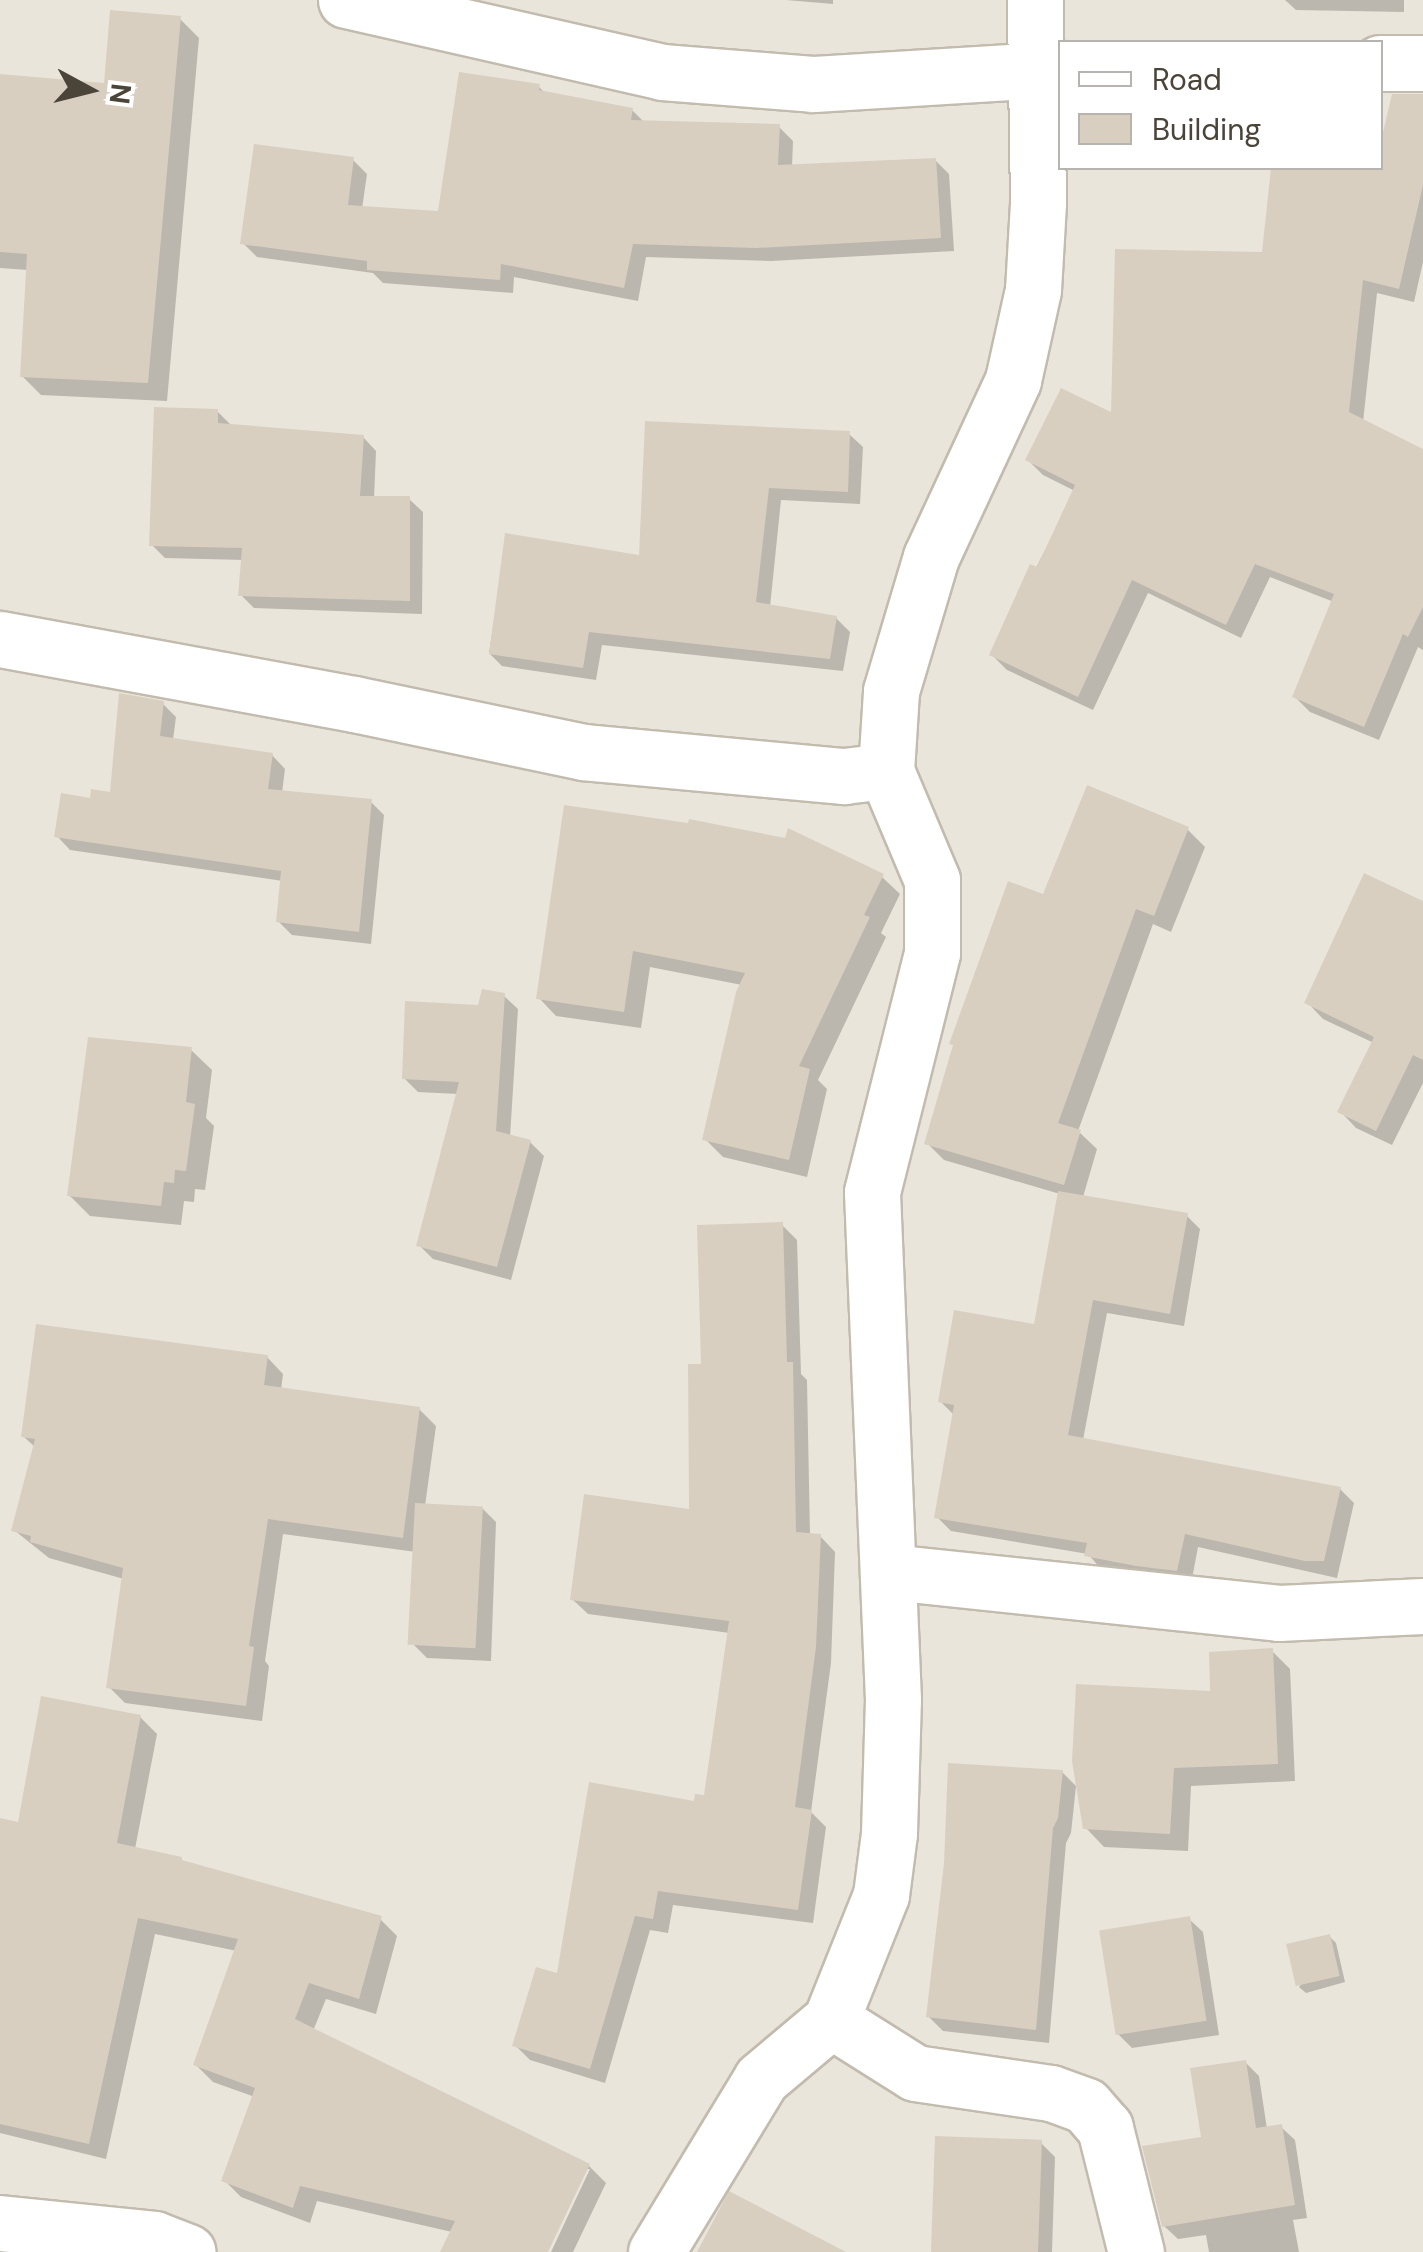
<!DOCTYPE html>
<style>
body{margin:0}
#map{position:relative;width:1423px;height:2252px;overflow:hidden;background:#f6f3ec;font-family:"DM Sans",sans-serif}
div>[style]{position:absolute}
.residential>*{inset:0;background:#eae5da}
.shadow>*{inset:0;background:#0003}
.building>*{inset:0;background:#d8cfc1;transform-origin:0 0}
.roads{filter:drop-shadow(2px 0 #c2bbae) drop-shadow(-2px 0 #c2bbae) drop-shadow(0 2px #c2bbae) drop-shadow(0 -2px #c2bbae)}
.street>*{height:55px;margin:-27.5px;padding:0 27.5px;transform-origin:27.5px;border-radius:27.5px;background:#fff}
span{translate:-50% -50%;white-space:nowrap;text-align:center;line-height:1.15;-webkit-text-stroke:9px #fff;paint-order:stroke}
.legend{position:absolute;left:1058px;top:40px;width:325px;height:130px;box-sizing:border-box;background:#fff;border:2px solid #b7b4b0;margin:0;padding:12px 18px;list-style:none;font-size:30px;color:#4b4439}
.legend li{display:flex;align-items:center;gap:20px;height:50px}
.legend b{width:50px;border:2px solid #b7b4b0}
.north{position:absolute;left:40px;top:40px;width:100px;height:100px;-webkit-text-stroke:8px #fff;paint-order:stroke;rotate:97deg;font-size:28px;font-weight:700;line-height:40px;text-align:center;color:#4b4439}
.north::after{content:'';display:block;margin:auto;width:35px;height:45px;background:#4b4439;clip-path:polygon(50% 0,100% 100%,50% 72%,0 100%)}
</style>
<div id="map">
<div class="residential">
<i style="clip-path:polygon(evenodd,0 0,1423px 0,1423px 2252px,0 2252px,0 0,1060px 42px,1380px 42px,1380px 168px,1060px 168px,1060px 42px)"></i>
</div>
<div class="shadow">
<i style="clip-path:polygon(786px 0,833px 0,833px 4px)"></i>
<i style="clip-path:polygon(1285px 0,1404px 0,1404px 12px,1296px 10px)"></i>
<i style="clip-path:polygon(180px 19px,199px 38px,167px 401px,41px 395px,22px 376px,28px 270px,0 268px,0 76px,106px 86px)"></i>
<i style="clip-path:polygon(539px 87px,546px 94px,632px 110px,644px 122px,779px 127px,793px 141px,792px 167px,935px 160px,949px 174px,954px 251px,771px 261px,646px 257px,638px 301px,514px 277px,513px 293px,383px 283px,373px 273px,257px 257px,243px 243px,353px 160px,367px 174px,362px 209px,440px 214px)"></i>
<i style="clip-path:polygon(1423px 120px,1423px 262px,1414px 302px,1377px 293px,1363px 422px,1423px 452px,1423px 650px,1418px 647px,1379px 740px,1310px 712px,1295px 697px,1334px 602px,1270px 577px,1241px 638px,1148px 593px,1093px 710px,1007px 670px,992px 655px,1075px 491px,1043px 475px,1028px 460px,1113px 416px,1264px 255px,1273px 168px,1380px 168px)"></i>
<i style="clip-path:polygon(217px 411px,231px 425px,363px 437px,376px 451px,374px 499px,409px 499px,423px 512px,422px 614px,254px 608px,241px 595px,244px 560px,165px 558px,152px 545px)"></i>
<i style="clip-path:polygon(849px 434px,863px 447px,860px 504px,781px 500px,770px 607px,836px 618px,850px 632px,843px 671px,602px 645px,596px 680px,502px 666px,489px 653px,507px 536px,642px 558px)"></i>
<i style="clip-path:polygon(162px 703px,176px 717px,173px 740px,272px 755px,285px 769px,282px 793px,371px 802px,384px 815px,371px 944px,292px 935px,279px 922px,283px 881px,70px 850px,57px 836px,92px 801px,113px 794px)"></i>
<i style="clip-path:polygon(566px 808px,882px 877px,900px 894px,881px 933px,886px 937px,818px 1080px,827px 1089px,807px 1177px,723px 1157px,705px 1139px,742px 985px,650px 967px,641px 1028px,556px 1016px,539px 998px)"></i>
<i style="clip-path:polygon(1188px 830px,1205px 847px,1171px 932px,1153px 924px,1078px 1131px,1097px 1149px,1083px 1197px,1186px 1215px,1200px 1229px,1184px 1326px,1107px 1313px,1083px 1440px,1340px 1489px,1354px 1503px,1337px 1578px,1198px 1547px,1191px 1584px,1101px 1569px,1088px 1554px,951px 1531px,937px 1517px,954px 1415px,940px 1401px,1036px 1327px,1060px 1194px,944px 1160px,927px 1143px,1045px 897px)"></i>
<i style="clip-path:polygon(1423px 903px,1423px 1083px,1392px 1145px,1356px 1128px,1340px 1111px,1374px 1043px,1323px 1019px,1307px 1002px)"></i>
<i style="clip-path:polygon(503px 995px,518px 1009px,510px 1137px,530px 1142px,544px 1156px,511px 1280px,433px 1259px,419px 1245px,458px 1094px,418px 1092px,404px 1078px)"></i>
<i style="clip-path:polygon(191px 1050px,212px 1070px,206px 1118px,214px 1126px,205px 1190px,195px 1189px,194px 1202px,184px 1201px,181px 1225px,90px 1216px,69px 1195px)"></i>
<i style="clip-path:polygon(782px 1225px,797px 1240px,801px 1374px,807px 1380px,810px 1536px,820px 1536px,835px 1552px,831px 1663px,811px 1812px,826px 1827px,813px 1923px,673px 1905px,668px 1933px,650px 1930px,605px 2083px,530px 2060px,515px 2045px,559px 1976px,696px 1804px,706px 1798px,730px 1633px,588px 1614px,572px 1599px,692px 1512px,704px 1366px)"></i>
<i style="clip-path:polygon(267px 1357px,283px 1374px,281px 1390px,419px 1409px,436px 1426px,425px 1506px,482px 1508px,496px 1522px,491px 1661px,427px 1658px,413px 1644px,416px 1552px,283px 1534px,265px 1661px,269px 1666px,262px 1721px,125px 1703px,109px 1687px,124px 1579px,49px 1558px,14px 1530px,36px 1448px,23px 1436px)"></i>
<i style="clip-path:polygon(1272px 1651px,1290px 1669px,1295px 1781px,1191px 1786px,1188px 1851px,1104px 1847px,1086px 1828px,1213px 1693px)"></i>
<i style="clip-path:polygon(140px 1717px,157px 1734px,135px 1849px,380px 1919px,397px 1936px,376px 2014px,326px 1999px,313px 2031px,589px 2166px,606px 2183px,573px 2252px,551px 2252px,590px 2169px,585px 2169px,545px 2252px,443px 2252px,452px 2232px,317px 2201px,310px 2223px,241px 2197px,224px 2180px,255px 2097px,213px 2082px,196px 2065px,237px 1951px,155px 1934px,106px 2159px,0 2133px,0 1821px,20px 1825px)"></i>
<i style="clip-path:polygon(1062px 1772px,1076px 1786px,1071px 1833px,1066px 1843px,1049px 2043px,943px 2031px,929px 2017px)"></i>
<i style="clip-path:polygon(1189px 1919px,1203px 1932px,1219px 2035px,1132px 2048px,1118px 2034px)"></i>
<i style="clip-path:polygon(1330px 1937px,1336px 1943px,1345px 1982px,1306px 1993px,1299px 1987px)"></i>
<i style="clip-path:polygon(1245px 2062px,1259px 2076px,1267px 2129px,1281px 2127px,1295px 2140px,1307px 2218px,1293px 2220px,1299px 2252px,1209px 2252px,1206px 2235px,1178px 2239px,1164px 2226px)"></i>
<i style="clip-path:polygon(1041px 2143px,1055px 2157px,1052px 2252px,933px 2252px)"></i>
</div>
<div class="building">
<i style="clip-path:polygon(110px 10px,181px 16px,148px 383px,20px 377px,27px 254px,0 252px,0 74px,104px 83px)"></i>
<i style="clip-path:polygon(459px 72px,540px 84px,539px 90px,633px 108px,631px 120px,780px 124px,778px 165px,936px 158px,941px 238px,756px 248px,633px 244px,624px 288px,501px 264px,500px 280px,367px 270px,367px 261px,240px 244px,254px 144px,354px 157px,348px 205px,438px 211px)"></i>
<i style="clip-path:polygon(1392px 94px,1423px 94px,1423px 185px,1399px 289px,1363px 280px,1349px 412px,1423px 449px,1423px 607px,1408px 637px,1403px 634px,1364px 727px,1292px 697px,1334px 594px,1255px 564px,1226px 625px,1132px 580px,1078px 697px,989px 655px,1030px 564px,1037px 567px,1075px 485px,1025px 460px,1061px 388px,1111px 412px,1115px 249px,1262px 252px,1271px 168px,1380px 168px,1380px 145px)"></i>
<i style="clip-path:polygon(154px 407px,218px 409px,218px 423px,364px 435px,360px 496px,410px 496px,410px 601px,238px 596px,242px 548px,149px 546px)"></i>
<i style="clip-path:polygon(645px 421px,850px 431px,848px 492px,769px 488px,756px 602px,837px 616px,830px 659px,589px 632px,583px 668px,489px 654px,505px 533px,639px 555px)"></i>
<i style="clip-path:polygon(119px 693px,164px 701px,160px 736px,273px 753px,268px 789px,372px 799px,359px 932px,276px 922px,281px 871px,54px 837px,61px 793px,90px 798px,91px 789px,110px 792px)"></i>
<i style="clip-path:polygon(1087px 785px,1189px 827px,1154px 916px,1136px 909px,1058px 1123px,1081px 1130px,1064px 1185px,924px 1144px,953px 1045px,949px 1044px,1008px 881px,1043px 894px)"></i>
<i style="clip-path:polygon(564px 805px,688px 823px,689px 819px,785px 838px,788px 828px,884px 874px,864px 915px,870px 917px,799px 1066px,810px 1069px,789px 1160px,702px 1140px,736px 992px,745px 973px,633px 951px,624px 1012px,536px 999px)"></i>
<i style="clip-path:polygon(1364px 873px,1423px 901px,1423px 1060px,1413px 1055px,1376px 1131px,1337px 1112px,1374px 1037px,1304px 1003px)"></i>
<i style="clip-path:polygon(482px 989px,505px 993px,496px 1131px,531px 1140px,497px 1267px,416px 1246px,459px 1082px,402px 1079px,405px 1001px,478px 1005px)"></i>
<i style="clip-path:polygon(88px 1037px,192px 1047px,186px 1102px,195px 1104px,186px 1171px,175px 1170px,174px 1183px,164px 1182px,161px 1206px,67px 1196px)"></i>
<i style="clip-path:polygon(1058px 1191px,1188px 1213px,1170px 1314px,1093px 1300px,1068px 1435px,1341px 1487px,1324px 1561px,1305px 1561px,1185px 1534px,1177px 1571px,1136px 1566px,1084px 1556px,1087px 1543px,934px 1518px,954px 1405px,938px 1402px,954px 1310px,1034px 1324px)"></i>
<i style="clip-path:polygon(783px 1222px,787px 1362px,793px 1362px,796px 1532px,821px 1534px,816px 1647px,795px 1807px,812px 1810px,798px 1910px,658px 1891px,653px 1919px,635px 1916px,590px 2069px,512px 2046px,536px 1967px,557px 1973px,589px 1782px,694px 1801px,695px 1794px,704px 1795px,729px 1621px,570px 1600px,584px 1494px,689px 1509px,688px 1364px,701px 1364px,697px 1225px)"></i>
<i style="clip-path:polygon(36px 1324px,268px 1355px,264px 1385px,420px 1407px,403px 1538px,268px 1519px,249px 1646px,254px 1647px,246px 1706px,106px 1688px,123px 1568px,30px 1542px,31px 1536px,11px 1531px,35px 1439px,21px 1437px)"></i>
<i style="left:415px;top:1503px;width:68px;height:142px;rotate:3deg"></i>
<i style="clip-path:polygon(1273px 1648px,1278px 1764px,1174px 1768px,1170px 1834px,1083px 1829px,1072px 1761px,1076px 1684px,1210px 1691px,1209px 1652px)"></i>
<i style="clip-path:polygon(41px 1696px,141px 1715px,117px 1843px,182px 1857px,182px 1860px,382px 1916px,359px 1999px,309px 1983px,295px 2019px,590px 2164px,548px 2252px,440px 2252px,455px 2221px,300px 2186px,293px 2208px,221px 2181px,255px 2088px,193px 2065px,238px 1939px,138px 1918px,89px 2144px,0 2124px,0 1818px,18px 1822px)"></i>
<i style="clip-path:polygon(948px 1763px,1063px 1770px,1058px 1818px,1053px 1828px,1036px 2030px,926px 2017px,944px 1863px)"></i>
<i style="left:1190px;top:1916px;width:106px;height:92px;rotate:81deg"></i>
<i style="left:1330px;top:1934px;width:43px;height:45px;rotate:77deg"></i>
<i style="clip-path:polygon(1246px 2060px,1256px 2128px,1282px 2124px,1295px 2205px,1162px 2227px,1142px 2146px,1201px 2137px,1190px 2068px)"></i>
<i style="left:935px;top:2136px;width:107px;height:116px;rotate:2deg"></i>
<i style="clip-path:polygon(729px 2191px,846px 2252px,697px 2252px)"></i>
</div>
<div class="roads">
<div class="street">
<i style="left:346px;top:0;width:324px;rotate:12.8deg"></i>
<i style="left:662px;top:72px;width:151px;rotate:4.5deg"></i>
<i style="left:813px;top:84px;width:247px;rotate:-3.5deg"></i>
<i style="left:1380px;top:63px;width:43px"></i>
<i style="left:0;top:639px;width:360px;rotate:10.4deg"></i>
<i style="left:354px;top:704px;width:234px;rotate:11.8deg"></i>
<i style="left:583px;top:752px;width:262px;rotate:5.3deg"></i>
<i style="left:844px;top:776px;width:42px;rotate:-6.8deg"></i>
<i style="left:890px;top:1572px;width:391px;rotate:6deg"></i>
<i style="left:1279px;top:1613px;width:144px;rotate:-2.8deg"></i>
<i style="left:831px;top:2020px;width:99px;rotate:32.2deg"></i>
<i style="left:915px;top:2073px;width:137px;rotate:8.4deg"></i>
<i style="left:1051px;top:2093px;width:37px;rotate:20deg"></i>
<i style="left:1086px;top:2106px;width:29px;rotate:49deg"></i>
<i style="left:1105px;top:2128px;width:128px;rotate:76deg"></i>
<i style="left:0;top:2223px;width:155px;rotate:5.9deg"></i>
<i style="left:154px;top:2239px;width:36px;rotate:21deg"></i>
<i style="left:656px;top:2252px;width:202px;rotate:-58.7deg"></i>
<i style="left:761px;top:2079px;width:92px;rotate:-40.1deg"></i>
<i style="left:831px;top:2020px;width:135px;rotate:-68.2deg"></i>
<i style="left:881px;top:1895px;width:63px;rotate:-82.6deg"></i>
<i style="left:889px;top:1833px;width:133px;rotate:-88.3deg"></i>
<i style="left:893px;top:1700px;width:508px;rotate:-92.37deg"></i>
<i style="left:872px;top:1192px;width:246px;rotate:-75.9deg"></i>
<i style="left:932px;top:953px;width:73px;rotate:-90deg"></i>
<i style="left:932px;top:880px;width:118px;rotate:-112.9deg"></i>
<i style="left:886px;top:771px;width:80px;rotate:-86.4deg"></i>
<i style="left:891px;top:691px;width:140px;rotate:-73.4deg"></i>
<i style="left:931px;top:557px;width:195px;rotate:-65.1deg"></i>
<i style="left:1013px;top:380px;width:92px;rotate:-77.5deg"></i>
<i style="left:1033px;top:290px;width:88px;rotate:-86.7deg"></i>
<i style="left:1038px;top:202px;width:202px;rotate:-90.9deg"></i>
</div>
</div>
<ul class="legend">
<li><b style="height:12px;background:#fff"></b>Road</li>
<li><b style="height:28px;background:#d8cfc1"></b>Building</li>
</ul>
<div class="north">N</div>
</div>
